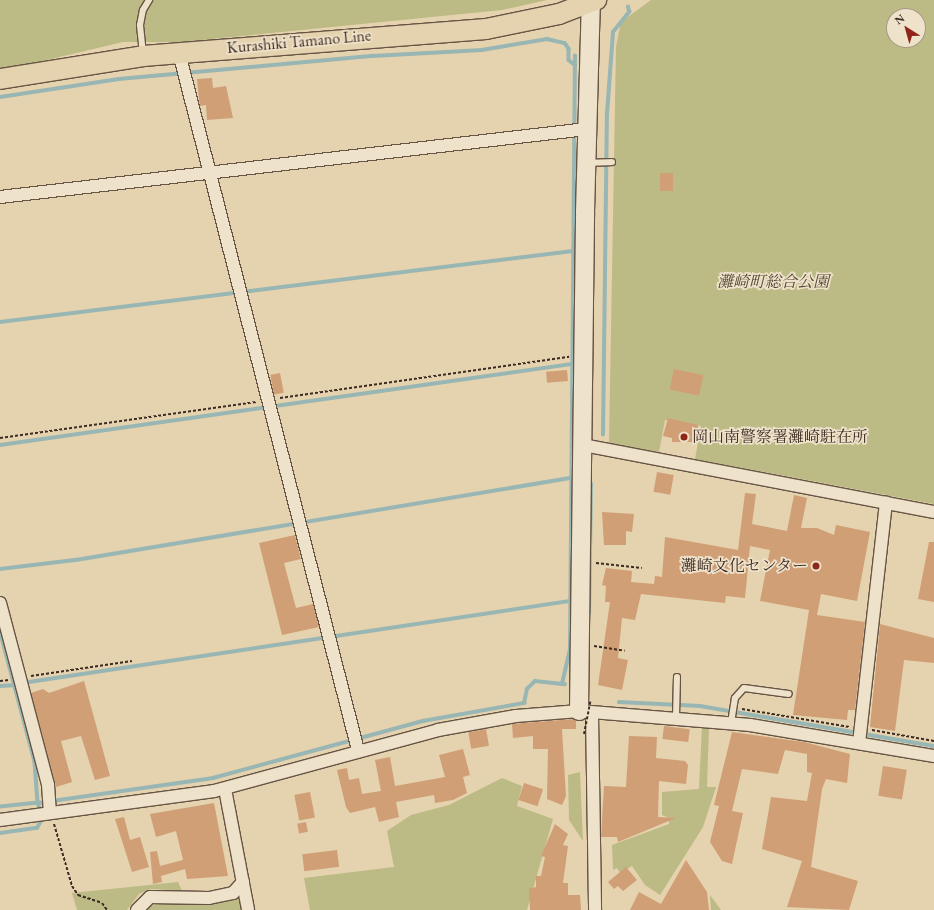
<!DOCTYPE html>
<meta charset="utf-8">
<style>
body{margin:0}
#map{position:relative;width:934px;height:910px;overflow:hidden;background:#e5d2ae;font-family:"EB Garamond","Noto Serif JP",serif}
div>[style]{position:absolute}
.green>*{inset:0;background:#bcba85}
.stream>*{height:3.5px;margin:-1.75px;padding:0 1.75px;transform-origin:1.75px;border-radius:1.75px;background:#98b6b3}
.building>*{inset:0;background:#d09f76;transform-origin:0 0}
.path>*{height:2px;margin-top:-1px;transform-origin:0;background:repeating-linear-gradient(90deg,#3d2a22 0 3px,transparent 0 5px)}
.roads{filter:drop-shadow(1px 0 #675445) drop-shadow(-1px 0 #675445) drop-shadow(0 1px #675445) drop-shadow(0 -1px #675445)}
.lane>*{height:6px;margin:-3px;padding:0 3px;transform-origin:3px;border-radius:3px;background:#eee2ca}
.street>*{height:12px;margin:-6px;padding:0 6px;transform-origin:6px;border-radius:6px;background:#eee2ca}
.secondary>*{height:18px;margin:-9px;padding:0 9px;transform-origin:9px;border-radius:9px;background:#eee2ca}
.primary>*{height:20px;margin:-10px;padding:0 10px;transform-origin:10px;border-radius:10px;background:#e5d2ae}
.path-bridge>*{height:2px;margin-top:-1px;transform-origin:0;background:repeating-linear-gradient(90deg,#3d2a22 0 3px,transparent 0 5px)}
.dots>*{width:11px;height:11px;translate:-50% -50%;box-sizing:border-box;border:2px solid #eee2ca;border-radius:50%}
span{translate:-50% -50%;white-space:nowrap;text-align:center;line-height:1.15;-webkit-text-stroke:3.5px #eee2ca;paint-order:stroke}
.street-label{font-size:16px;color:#3d2a22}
.park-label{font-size:16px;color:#564736;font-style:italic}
.poi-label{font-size:16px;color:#3d2a22}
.left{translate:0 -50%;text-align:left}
.right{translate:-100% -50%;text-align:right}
.north{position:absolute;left:886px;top:8px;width:40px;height:40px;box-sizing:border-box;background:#eee2ca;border:1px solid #a79887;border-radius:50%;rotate:323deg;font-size:11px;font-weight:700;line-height:16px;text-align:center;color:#3d2a22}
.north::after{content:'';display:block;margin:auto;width:14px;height:18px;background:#8f2418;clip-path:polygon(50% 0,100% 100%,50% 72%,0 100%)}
</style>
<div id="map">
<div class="green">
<i style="clip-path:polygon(0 0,547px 0,502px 10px,182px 42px,123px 42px,0 71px)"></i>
<i style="clip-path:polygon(evenodd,651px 0,934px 0,934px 504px,695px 459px,701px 426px,665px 420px,659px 452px,609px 444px,616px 47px,621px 22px,651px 0,894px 16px,918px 16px,918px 40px,894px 40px,894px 16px)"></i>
<i style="clip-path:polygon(702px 726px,709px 727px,707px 787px,716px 787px,703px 827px,660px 895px,645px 885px,632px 866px,620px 873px,617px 868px,613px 870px,612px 845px,669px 824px,669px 818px,662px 815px,662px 792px,699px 789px)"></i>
<i style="clip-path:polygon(580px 772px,583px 841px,569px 820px,568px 775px)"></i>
<i style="clip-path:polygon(502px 778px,522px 786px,517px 806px,553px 819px,527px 910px,310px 910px,304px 878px,394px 867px,387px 831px,411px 815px,449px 805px)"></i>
<i style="clip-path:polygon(178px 882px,182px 891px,151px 889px,139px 894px,127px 910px,77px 910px,72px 893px)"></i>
<i style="clip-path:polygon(240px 895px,241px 910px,146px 910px,160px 900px,200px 905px)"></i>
<i style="clip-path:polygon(710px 895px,721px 910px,711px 910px)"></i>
</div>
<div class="stream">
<i style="left:0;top:97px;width:120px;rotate:-8.6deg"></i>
<i style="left:119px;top:79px;width:255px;rotate:-5.2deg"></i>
<i style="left:373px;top:56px;width:109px;rotate:-3.2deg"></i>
<i style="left:482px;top:50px;width:66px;rotate:-9.6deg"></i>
<i style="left:547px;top:39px;width:18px;rotate:13deg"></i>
<i style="left:565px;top:43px;width:7px;rotate:56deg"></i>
<i style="left:569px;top:49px;width:11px;rotate:90deg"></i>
<i style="left:569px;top:60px;width:8px;rotate:40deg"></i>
<i style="left:0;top:322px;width:577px;rotate:-7.06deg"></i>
<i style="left:591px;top:425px;width:89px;rotate:-89.4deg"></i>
<i style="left:603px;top:435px;width:321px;rotate:-89.3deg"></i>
<i style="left:607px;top:114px;width:82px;rotate:-85.8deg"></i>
<i style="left:613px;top:32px;width:26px;rotate:-51deg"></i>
<i style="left:629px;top:12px;width:5px;rotate:-101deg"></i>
<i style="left:0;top:445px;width:578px;rotate:-8.06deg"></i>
<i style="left:0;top:569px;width:77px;rotate:-6.8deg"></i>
<i style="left:76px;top:560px;width:502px;rotate:-9.41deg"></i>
<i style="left:589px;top:614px;width:130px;rotate:-89.1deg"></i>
<i style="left:0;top:630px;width:137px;rotate:75.1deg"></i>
<i style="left:35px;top:762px;width:41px;rotate:85.8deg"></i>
<i style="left:38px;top:803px;width:38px;rotate:174deg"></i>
<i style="left:29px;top:682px;width:547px;rotate:-8.52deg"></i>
<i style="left:562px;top:684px;width:36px;rotate:-77deg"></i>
<i style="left:570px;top:649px;width:593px;rotate:-89.52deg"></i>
<i style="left:0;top:686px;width:17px;rotate:-3deg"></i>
<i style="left:619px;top:702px;width:81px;rotate:2.8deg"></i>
<i style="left:700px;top:706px;width:237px;rotate:9.7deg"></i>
<i style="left:39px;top:808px;width:5px;rotate:-101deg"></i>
<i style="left:38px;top:803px;width:177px;rotate:-8.1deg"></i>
<i style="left:213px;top:778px;width:218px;rotate:-15.2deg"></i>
<i style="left:423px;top:721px;width:103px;rotate:-10.1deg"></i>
<i style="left:524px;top:703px;width:14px;rotate:-78deg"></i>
<i style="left:527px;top:689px;width:11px;rotate:-45deg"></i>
<i style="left:535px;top:681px;width:30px;rotate:6deg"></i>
<i style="left:0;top:833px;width:37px;rotate:-8deg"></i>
<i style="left:37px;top:828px;width:6px;rotate:-59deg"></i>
</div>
<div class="building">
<i style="clip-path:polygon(212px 78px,213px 88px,226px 86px,233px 118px,207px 120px,206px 105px,200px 106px,199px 99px,197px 79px)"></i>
<i style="left:660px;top:173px;width:13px;height:18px"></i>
<i style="left:674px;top:369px;width:30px;height:21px;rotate:12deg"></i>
<i style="left:567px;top:370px;width:11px;height:21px;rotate:85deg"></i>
<i style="left:280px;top:373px;width:20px;height:10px;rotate:79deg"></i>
<i style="clip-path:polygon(668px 418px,698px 425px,696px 442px,672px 442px,672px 438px,663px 436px)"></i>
<i style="left:657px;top:472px;width:17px;height:20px;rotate:10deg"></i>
<i style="clip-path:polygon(745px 493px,756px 494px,752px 524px,787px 531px,794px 495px,807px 498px,801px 528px,817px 528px,834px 535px,836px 525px,870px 532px,857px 601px,821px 594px,817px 615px,865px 622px,855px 710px,848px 710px,847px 720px,793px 715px,809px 610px,760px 601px,770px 550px,750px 546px,745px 598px,726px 596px,725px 603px,641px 594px,635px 620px,622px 618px,618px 658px,628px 660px,622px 690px,598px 685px,610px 602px,605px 602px,606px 586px,602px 585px,606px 568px,632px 571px,631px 582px,654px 584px,655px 576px,662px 577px,665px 537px,738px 550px)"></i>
<i style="clip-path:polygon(602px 512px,634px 514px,632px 532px,626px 531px,626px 545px,604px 545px)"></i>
<i style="clip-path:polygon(295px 535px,301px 559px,284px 563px,296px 608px,313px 604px,319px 627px,282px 635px,259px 543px)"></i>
<i style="clip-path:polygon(929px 542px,934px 542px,934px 602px,918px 599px)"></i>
<i style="clip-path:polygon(880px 624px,934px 638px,934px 663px,904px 660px,895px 731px,870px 727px)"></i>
<i style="clip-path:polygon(84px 681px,110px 776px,95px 780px,81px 736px,61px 741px,72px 782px,56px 787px,31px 693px,43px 689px,49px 693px)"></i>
<i style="clip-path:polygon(573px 719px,576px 721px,576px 729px,562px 729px,566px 796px,562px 805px,547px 799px,548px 749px,533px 749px,533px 736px,513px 738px,512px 724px)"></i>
<i style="left:664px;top:726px;width:26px;height:13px;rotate:7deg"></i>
<i style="left:486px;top:729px;width:17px;height:18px;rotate:80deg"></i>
<i style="clip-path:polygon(732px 732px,804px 742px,850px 754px,847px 783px,826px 779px,822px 789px,811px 867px,858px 881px,849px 910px,787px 907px,802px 861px,762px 849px,771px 797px,807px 801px,812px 773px,807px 772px,807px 754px,785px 750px,778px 774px,742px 769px,732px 811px,743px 813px,732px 864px,722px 861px,710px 842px,719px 806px,714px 805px)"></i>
<i style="clip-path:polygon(629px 736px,657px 737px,656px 758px,685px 761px,688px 765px,686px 784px,659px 781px,658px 817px,676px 818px,618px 842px,617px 837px,601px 837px,604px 786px,626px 787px)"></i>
<i style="clip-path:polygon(463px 749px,470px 775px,463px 777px,467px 793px,453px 800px,435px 803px,434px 795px,396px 802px,399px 817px,379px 822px,375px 807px,350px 813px,346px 807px,337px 770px,347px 768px,349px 780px,359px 778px,362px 794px,381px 791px,375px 760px,390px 757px,395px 786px,445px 777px,439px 755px)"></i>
<i style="left:883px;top:766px;width:24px;height:30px;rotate:9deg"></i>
<i style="left:524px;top:783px;width:20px;height:18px;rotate:18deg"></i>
<i style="left:310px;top:792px;width:26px;height:16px;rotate:79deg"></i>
<i style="clip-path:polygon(214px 803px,228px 876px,187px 879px,185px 869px,161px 876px,162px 882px,153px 884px,150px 852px,157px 851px,160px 866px,183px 860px,176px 831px,156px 837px,150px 814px)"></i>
<i style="clip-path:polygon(124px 817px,130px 840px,140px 837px,149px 867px,132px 872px,115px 819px)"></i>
<i style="left:306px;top:822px;width:10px;height:9px;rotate:79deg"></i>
<i style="clip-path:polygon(555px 824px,568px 834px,563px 845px,568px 846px,563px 883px,568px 883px,568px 895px,580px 895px,581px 910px,530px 910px,529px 889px,536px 887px,536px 876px,541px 876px,545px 857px,541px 856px)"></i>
<i style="left:337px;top:850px;width:17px;height:35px;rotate:83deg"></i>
<i style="clip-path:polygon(686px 860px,707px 892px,709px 910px,630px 910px,639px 892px,661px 904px)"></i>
<i style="clip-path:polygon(626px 867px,637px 880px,623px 891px,618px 886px,614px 889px,608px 882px)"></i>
</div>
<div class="path">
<i style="left:280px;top:398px;width:292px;rotate:-8.1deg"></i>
<i style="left:0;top:438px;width:259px;rotate:-8deg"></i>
<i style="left:596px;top:563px;width:46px;rotate:6.2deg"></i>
<i style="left:594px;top:646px;width:31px;rotate:9deg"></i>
<i style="left:31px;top:676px;width:102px;rotate:-8.4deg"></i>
<i style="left:0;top:681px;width:9px;rotate:-6deg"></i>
<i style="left:742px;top:709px;width:109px;rotate:9.5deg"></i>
<i style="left:872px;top:730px;width:63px;rotate:10.1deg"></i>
<i style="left:54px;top:824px;width:65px;rotate:73.8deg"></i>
<i style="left:72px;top:886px;width:11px;rotate:56deg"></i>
<i style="left:78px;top:895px;width:25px;rotate:18deg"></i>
<i style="left:102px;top:903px;width:9px;rotate:54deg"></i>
</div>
<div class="roads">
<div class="lane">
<i style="left:143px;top:54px;width:29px;rotate:-96deg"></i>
<i style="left:140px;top:25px;width:15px;rotate:-79deg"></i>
<i style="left:143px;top:10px;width:12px;rotate:-59deg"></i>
<i style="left:587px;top:163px;width:25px;rotate:-2deg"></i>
<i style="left:676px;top:717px;width:40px;rotate:-88.6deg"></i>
<i style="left:731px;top:723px;width:25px;rotate:-81deg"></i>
<i style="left:735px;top:698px;width:13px;rotate:-48deg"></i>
<i style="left:744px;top:688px;width:45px;rotate:7.6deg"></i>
</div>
<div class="street">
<i style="left:179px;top:53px;width:720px;rotate:75.6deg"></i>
<i style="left:0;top:197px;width:591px;rotate:-6.61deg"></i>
<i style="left:583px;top:445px;width:357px;rotate:10.8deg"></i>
<i style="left:0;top:603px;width:188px;rotate:75.2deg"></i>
<i style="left:48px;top:785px;width:28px;rotate:86deg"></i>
<i style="left:592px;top:714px;width:196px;rotate:89.1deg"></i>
<i style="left:859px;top:743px;width:242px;rotate:-83.6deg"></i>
<i style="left:225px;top:789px;width:123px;rotate:79.2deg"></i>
<i style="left:0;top:820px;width:216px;rotate:-7.7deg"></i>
<i style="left:214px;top:791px;width:232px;rotate:-15.2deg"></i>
<i style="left:438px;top:730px;width:79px;rotate:-10.2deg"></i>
<i style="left:516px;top:716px;width:63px;rotate:-4.5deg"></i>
<i style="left:579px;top:711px;width:172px;rotate:4.7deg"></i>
<i style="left:750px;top:725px;width:187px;rotate:9.6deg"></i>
<i style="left:137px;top:910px;width:18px;rotate:-45deg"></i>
<i style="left:150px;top:897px;width:59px;rotate:1deg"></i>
<i style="left:209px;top:898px;width:25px;rotate:-12deg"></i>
<i style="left:233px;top:893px;width:15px;rotate:-48deg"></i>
</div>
<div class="secondary">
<i style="left:579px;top:711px;width:499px;rotate:-89.3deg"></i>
<i style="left:585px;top:212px;width:212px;rotate:-88.4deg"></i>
</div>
<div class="primary">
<i style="left:0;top:79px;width:145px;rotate:-9.1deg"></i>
<i style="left:143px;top:56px;width:344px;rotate:-4.5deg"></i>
<i style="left:486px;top:29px;width:75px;rotate:-11.6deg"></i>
<i style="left:559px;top:14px;width:40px;rotate:-21deg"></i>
</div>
</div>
<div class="path-bridge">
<i style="left:584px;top:734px;width:33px;rotate:-79deg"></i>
</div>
<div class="dots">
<i style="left:684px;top:437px;background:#8f2418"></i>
<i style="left:816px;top:566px;background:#8f2418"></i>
</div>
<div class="street-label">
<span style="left:299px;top:42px;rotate:-5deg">Kurashiki Tamano Line</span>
</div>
<div class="park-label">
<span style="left:773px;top:282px">灘崎町総合公園</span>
</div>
<div class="poi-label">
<span class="left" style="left:692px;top:437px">岡山南警察署灘崎駐在所</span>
<span class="right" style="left:808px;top:566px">灘崎文化センター</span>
</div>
<div class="north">N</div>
</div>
